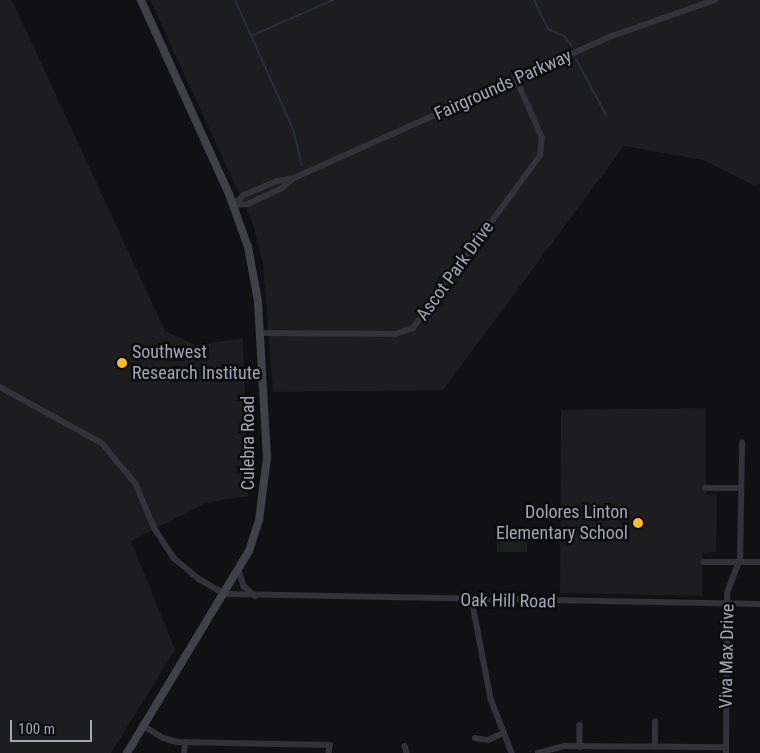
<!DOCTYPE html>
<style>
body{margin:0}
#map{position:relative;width:760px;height:753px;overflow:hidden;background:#111113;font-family:"Roboto Condensed",sans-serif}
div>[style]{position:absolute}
.built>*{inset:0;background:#1d1d20}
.green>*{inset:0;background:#19211a;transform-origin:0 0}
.stream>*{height:2px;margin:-1px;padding:0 1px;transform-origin:1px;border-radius:1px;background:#272f37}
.minor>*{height:5.5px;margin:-2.75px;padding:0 2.75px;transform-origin:2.75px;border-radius:2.75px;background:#323238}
.secondary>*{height:8px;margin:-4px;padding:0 4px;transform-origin:4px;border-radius:4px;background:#404148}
.dots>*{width:14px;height:14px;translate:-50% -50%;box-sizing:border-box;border:2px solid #0c0c0e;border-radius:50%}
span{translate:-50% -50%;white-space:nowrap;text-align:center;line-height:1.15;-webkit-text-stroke:5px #0c0c0e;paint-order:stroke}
.street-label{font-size:18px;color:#a1a6b5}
.poi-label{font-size:18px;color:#a1a6b5}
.left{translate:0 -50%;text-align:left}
.right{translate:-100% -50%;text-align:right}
.scale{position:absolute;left:10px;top:720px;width:82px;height:22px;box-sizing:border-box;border:2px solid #a1a6b5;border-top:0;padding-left:6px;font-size:15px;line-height:18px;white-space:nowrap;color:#a1a6b5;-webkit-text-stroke:4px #0c0c0e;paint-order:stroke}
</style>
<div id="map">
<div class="built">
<i style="clip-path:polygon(0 0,12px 0,165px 331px,196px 345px,243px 338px,248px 496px,205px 503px,131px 541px,175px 650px,111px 753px,0 753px)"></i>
<i style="clip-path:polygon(150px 0,760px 0,760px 184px,755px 186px,703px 160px,624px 146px,443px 390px,273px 392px,263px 264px,253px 224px)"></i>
<i style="clip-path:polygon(706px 408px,706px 494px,717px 494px,716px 552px,702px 554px,702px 596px,560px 593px,561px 410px)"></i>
</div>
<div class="green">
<i style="left:497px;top:537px;width:30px;height:15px"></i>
</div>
<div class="stream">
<i style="left:235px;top:0;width:141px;rotate:65.8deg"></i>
<i style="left:293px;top:129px;width:38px;rotate:76deg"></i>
<i style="left:534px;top:0;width:32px;rotate:64deg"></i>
<i style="left:548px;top:29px;width:17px;rotate:24deg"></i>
<i style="left:564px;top:36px;width:13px;rotate:51deg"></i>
<i style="left:251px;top:36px;width:90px;rotate:-23.7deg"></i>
<i style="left:576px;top:59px;width:64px;rotate:61.8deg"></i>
</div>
<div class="minor">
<i style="left:233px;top:205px;width:15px;rotate:-4deg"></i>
<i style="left:248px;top:204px;width:38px;rotate:-25deg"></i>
<i style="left:282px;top:188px;width:16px;rotate:-40deg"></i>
<i style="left:294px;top:178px;width:348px;rotate:-24.1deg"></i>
<i style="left:612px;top:36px;width:109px;rotate:-19.3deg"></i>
<i style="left:233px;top:205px;width:15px;rotate:-42deg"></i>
<i style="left:244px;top:195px;width:36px;rotate:-23deg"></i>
<i style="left:277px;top:181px;width:15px;rotate:-8deg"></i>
<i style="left:259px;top:333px;width:137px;rotate:0.4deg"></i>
<i style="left:396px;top:334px;width:18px;rotate:-19deg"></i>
<i style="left:413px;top:328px;width:214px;rotate:-53.6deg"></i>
<i style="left:540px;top:156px;width:18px;rotate:-84deg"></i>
<i style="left:542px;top:138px;width:64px;rotate:-113.8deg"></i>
<i style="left:0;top:387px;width:116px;rotate:28.8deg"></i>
<i style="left:102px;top:443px;width:53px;rotate:50.3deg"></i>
<i style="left:136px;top:484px;width:49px;rotate:67.1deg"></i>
<i style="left:155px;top:529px;width:35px;rotate:57deg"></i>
<i style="left:174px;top:558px;width:33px;rotate:40deg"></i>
<i style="left:199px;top:579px;width:30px;rotate:30deg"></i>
<i style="left:225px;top:594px;width:535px;rotate:1.07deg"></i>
<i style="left:705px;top:488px;width:36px"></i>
<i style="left:704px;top:562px;width:56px"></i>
<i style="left:740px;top:562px;width:119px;rotate:-89deg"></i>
<i style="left:239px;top:570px;width:17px;rotate:73deg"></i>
<i style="left:244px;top:586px;width:15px;rotate:42deg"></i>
<i style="left:472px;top:600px;width:101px;rotate:79.1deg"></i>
<i style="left:491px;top:699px;width:58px;rotate:68.7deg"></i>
<i style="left:580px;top:725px;width:22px;rotate:90deg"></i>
<i style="left:144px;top:726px;width:22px;rotate:32deg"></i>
<i style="left:163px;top:738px;width:16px;rotate:15deg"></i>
<i style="left:178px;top:742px;width:152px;rotate:1.1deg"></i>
<i style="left:330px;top:745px;width:8px;rotate:97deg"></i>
<i style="left:475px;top:738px;width:13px;rotate:9deg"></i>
<i style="left:488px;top:740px;width:17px;rotate:-24deg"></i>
<i style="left:405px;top:746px;width:7px;rotate:74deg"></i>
<i style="left:655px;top:747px;width:25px;rotate:-90deg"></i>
<i style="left:184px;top:753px;width:10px;rotate:-84deg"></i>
<i style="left:538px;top:753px;width:27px;rotate:-15deg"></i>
<i style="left:564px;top:746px;width:162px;rotate:0.4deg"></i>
<i style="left:726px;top:753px;width:160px;rotate:-89.6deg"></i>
<i style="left:727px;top:593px;width:33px;rotate:-69deg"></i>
</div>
<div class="secondary">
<i style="left:127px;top:753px;width:236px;rotate:-58.9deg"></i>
<i style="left:249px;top:551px;width:33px;rotate:-72deg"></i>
<i style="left:259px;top:520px;width:63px;rotate:-82.6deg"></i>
<i style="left:267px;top:458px;width:157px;rotate:-93.3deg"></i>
<i style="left:258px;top:301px;width:55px;rotate:-100.5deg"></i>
<i style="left:248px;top:247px;width:56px;rotate:-109.7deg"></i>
<i style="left:229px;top:194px;width:213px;rotate:-114.4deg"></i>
</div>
<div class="dots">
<i style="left:122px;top:363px;background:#ffbd1d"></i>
<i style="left:638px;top:523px;background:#ffbd1d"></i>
</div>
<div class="street-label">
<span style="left:503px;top:85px;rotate:-24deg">Fairgrounds Parkway</span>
<span style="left:455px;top:271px;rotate:-54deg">Ascot Park Drive</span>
<span style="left:248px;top:443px;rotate:-90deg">Culebra Road</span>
<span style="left:508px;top:601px;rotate:1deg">Oak Hill Road</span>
<span style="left:727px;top:656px;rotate:-89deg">Viva Max Drive</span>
</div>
<div class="poi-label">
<span class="left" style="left:132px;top:363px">Southwest<br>Research Institute</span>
<span class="right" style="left:628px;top:523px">Dolores Linton<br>Elementary School</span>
</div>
<div class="scale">100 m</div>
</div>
